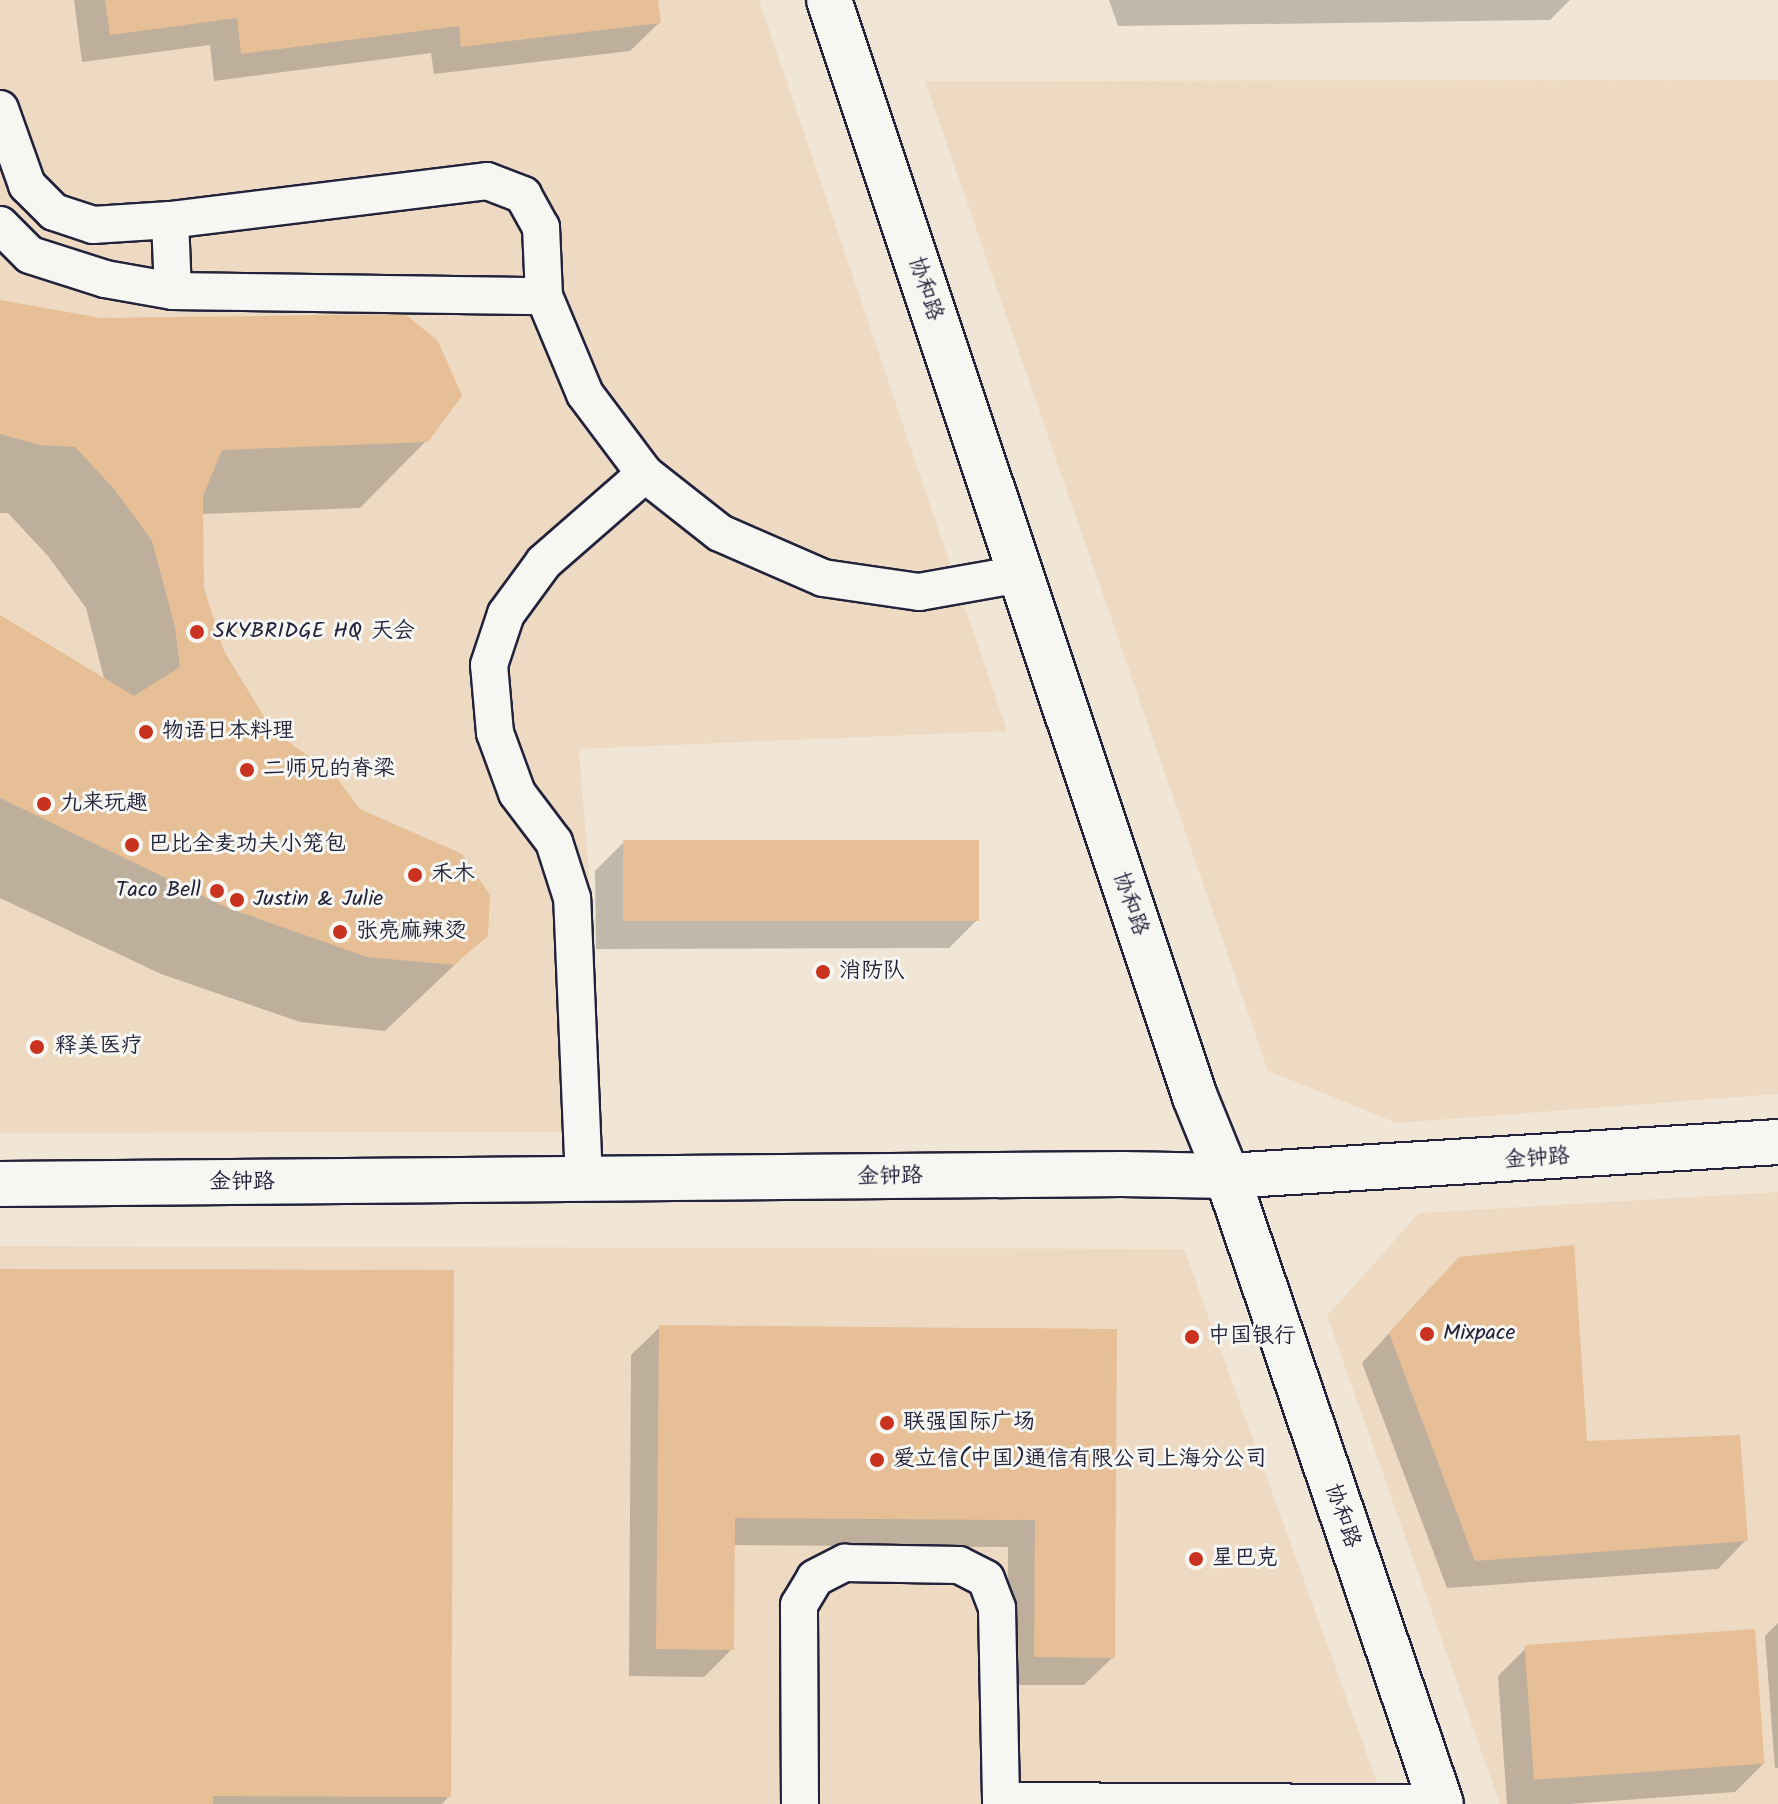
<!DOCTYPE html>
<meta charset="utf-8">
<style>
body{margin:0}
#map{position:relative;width:1778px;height:1804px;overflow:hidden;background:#f1e6d6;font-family:Kalam,"LXGW WenKai TC",sans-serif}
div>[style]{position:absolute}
.built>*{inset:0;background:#eedac3}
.shadow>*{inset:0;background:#0003}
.building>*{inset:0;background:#e6bf96;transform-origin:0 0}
.roads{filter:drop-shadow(2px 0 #22223b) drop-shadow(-2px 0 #22223b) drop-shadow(0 2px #22223b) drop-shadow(0 -2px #22223b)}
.minor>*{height:36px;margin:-18px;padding:0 18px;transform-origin:18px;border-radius:18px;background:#f6f6f2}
.tertiary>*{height:44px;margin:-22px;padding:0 22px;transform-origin:22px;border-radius:22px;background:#f6f6f2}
.secondary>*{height:44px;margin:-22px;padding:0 22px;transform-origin:22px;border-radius:22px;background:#f6f6f2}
.dots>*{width:22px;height:22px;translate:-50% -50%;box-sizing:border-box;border:4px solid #f6f6f2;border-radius:50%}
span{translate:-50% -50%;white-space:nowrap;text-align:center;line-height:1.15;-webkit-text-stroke:6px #f6f6f2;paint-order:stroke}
.street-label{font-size:22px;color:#22223b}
.poi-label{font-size:22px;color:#22223b}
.left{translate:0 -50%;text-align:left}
.right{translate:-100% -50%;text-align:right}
</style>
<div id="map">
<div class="built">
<i style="clip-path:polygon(0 0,759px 0,1007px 731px,579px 749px,591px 901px,578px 1132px,0 1133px)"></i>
<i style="clip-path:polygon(1778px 80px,1778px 1094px,1397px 1123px,1268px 1071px,925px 81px)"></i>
<i style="clip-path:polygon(1778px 1192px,1778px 1804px,1500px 1804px,1327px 1316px,1419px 1213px)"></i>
<i style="clip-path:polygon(0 1246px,1184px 1249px,1385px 1804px,0 1804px)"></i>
</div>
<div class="shadow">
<i style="clip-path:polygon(74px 0,656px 0,659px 23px,630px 51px,434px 74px,431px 53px,214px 81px,210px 45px,82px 62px)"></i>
<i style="clip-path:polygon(1109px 0,1570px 0,1550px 20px,1118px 26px)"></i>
<i style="clip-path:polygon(0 302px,427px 440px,360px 508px,202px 514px,202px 589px,222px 652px,271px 732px,486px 935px,385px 1031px,300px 1022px,161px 974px,0 898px,0 617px,105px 682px,86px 608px,48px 556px,8px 513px,0 513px)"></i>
<i style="clip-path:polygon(623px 843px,977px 920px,949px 948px,596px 949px,595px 871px)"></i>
<i style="clip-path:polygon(0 1271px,449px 1796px,442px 1804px,0 1804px)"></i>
<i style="clip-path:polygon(1431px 1287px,1585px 1443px,1746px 1540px,1718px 1569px,1447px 1588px,1362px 1363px)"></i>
<i style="clip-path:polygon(660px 1327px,1115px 1331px,1113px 1657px,1084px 1685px,1007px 1685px,1008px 1547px,733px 1545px,732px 1649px,704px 1677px,629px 1676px,631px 1355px)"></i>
<i style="clip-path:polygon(1778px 1623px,1778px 1768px,1775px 1768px,1765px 1636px)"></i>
<i style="clip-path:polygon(1526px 1648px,1763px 1764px,1735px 1792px,1570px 1804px,1507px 1804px,1498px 1676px)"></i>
</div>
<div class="building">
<i style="clip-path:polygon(105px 0,658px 0,661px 23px,461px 47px,459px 26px,241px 54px,237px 18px,110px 35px)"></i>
<i style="clip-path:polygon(0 300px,101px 318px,405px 314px,438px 341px,462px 396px,428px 442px,222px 450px,203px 496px,204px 588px,224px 651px,273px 731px,333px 773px,360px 809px,462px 854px,490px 895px,488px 936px,454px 965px,367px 957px,228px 908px,0 798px,0 615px,134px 696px,180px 667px,175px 627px,152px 541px,115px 490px,75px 447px,40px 445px,0 434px)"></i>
<i style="left:979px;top:840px;width:81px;height:356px;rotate:90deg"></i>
<i style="clip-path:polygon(1574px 1245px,1587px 1441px,1740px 1435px,1748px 1541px,1475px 1561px,1389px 1333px,1459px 1257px)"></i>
<i style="clip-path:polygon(0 1269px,454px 1270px,451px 1797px,213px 1796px,213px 1804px,0 1804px)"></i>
<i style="clip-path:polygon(659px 1325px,1117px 1329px,1115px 1658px,1034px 1657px,1035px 1520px,735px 1518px,734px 1650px,656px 1649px)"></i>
<i style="left:1755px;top:1629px;width:135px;height:231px;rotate:86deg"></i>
</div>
<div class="roads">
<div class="minor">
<i style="left:0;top:109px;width:81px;rotate:70.4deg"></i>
<i style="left:27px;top:185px;width:38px;rotate:45deg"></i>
<i style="left:54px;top:212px;width:41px;rotate:18.4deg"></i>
<i style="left:93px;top:225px;width:77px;rotate:-3.7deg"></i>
<i style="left:170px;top:220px;width:319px;rotate:-7deg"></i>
<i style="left:487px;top:181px;width:39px;rotate:21deg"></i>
<i style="left:523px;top:195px;width:37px;rotate:61deg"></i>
<i style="left:541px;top:227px;width:69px;rotate:87.5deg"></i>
<i style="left:544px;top:296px;width:106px;rotate:67.3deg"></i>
<i style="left:585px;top:394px;width:100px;rotate:53.1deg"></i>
<i style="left:645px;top:474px;width:95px;rotate:38.2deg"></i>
<i style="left:720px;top:533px;width:112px;rotate:23.6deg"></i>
<i style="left:823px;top:578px;width:97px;rotate:8.3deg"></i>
<i style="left:919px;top:592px;width:103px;rotate:-10.1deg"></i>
<i style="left:170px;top:220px;width:71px;rotate:87.6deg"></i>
<i style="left:0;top:225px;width:42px;rotate:45deg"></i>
<i style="left:30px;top:255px;width:79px;rotate:17.7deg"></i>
<i style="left:105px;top:279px;width:69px;rotate:10deg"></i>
<i style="left:173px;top:291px;width:371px;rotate:0.8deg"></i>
<i style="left:584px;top:1181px;width:283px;rotate:-92.4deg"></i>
<i style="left:572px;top:898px;width:59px;rotate:-107.8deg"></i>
<i style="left:554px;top:842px;width:61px;rotate:-127.1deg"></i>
<i style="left:517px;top:793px;width:64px;rotate:-110.1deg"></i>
<i style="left:495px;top:733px;width:68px;rotate:-95deg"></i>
<i style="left:489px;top:665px;width:54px;rotate:-71.6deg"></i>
<i style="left:506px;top:614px;width:64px;rotate:-53.8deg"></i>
<i style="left:544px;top:562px;width:134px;rotate:-41.1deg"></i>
<i style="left:1001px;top:1801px;width:440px;rotate:0.3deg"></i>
<i style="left:800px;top:1804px;width:199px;rotate:-90.3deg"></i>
<i style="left:799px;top:1605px;width:31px;rotate:-59deg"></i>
<i style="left:815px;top:1578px;width:34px;rotate:-27deg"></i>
<i style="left:845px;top:1563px;width:114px;rotate:1deg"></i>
<i style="left:959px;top:1565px;width:30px;rotate:27deg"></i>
<i style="left:986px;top:1579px;width:31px;rotate:69deg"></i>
<i style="left:997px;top:1608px;width:196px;rotate:88.8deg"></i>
</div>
<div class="tertiary">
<i style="left:0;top:1184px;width:1122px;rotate:-0.51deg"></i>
<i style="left:1122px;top:1174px;width:105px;rotate:1.1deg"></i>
<i style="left:1227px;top:1176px;width:552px;rotate:-3.53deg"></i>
</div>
<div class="secondary">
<i style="left:829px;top:0;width:1156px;rotate:71.55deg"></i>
<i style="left:1195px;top:1097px;width:85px;rotate:67.9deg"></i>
<i style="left:1227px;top:1176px;width:663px;rotate:71.18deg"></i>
</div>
</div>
<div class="dots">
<i style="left:197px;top:632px;background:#c8321e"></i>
<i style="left:146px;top:732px;background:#c8321e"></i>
<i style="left:247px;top:770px;background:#c8321e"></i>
<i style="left:44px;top:804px;background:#c8321e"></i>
<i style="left:132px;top:845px;background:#c8321e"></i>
<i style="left:415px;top:875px;background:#c8321e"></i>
<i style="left:217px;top:891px;background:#c8321e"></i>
<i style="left:237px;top:900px;background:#c8321e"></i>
<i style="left:340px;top:932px;background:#c8321e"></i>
<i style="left:823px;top:972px;background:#c8321e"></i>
<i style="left:37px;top:1047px;background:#c8321e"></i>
<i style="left:1427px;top:1334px;background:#c8321e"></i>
<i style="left:1192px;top:1337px;background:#c8321e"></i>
<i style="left:887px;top:1423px;background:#c8321e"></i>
<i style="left:877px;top:1460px;background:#c8321e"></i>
<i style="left:1196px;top:1559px;background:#c8321e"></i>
</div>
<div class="street-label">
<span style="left:925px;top:289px;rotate:72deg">协和路</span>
<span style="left:1130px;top:904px;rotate:71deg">协和路</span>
<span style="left:1537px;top:1159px;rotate:-4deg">金钟路</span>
<span style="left:890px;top:1177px;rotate:-1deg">金钟路</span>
<span style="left:242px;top:1183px">金钟路</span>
<span style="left:1342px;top:1516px;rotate:71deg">协和路</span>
</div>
<div class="poi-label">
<span class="left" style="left:213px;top:632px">SKYBRIDGE HQ 天会</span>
<span class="left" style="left:162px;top:732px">物语日本料理</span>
<span class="left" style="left:263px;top:770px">二师兄的脊梁</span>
<span class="left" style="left:60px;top:804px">九来玩趣</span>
<span class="left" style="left:148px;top:845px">巴比全麦功夫小笼包</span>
<span class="left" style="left:431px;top:875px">禾木</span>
<span class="right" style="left:201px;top:891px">Taco Bell</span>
<span class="left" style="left:253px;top:900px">Justin &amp; Julie</span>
<span class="left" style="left:356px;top:932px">张亮麻辣烫</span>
<span class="left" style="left:839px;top:972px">消防队</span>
<span class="left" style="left:55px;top:1047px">释美医疗</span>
<span class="left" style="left:1443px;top:1334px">Mixpace</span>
<span class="left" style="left:1208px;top:1337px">中国银行</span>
<span class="left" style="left:903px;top:1423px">联强国际广场</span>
<span class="left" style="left:893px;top:1460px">爱立信(中国)通信有限公司上海分公司</span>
<span class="left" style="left:1212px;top:1559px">星巴克</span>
</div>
</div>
